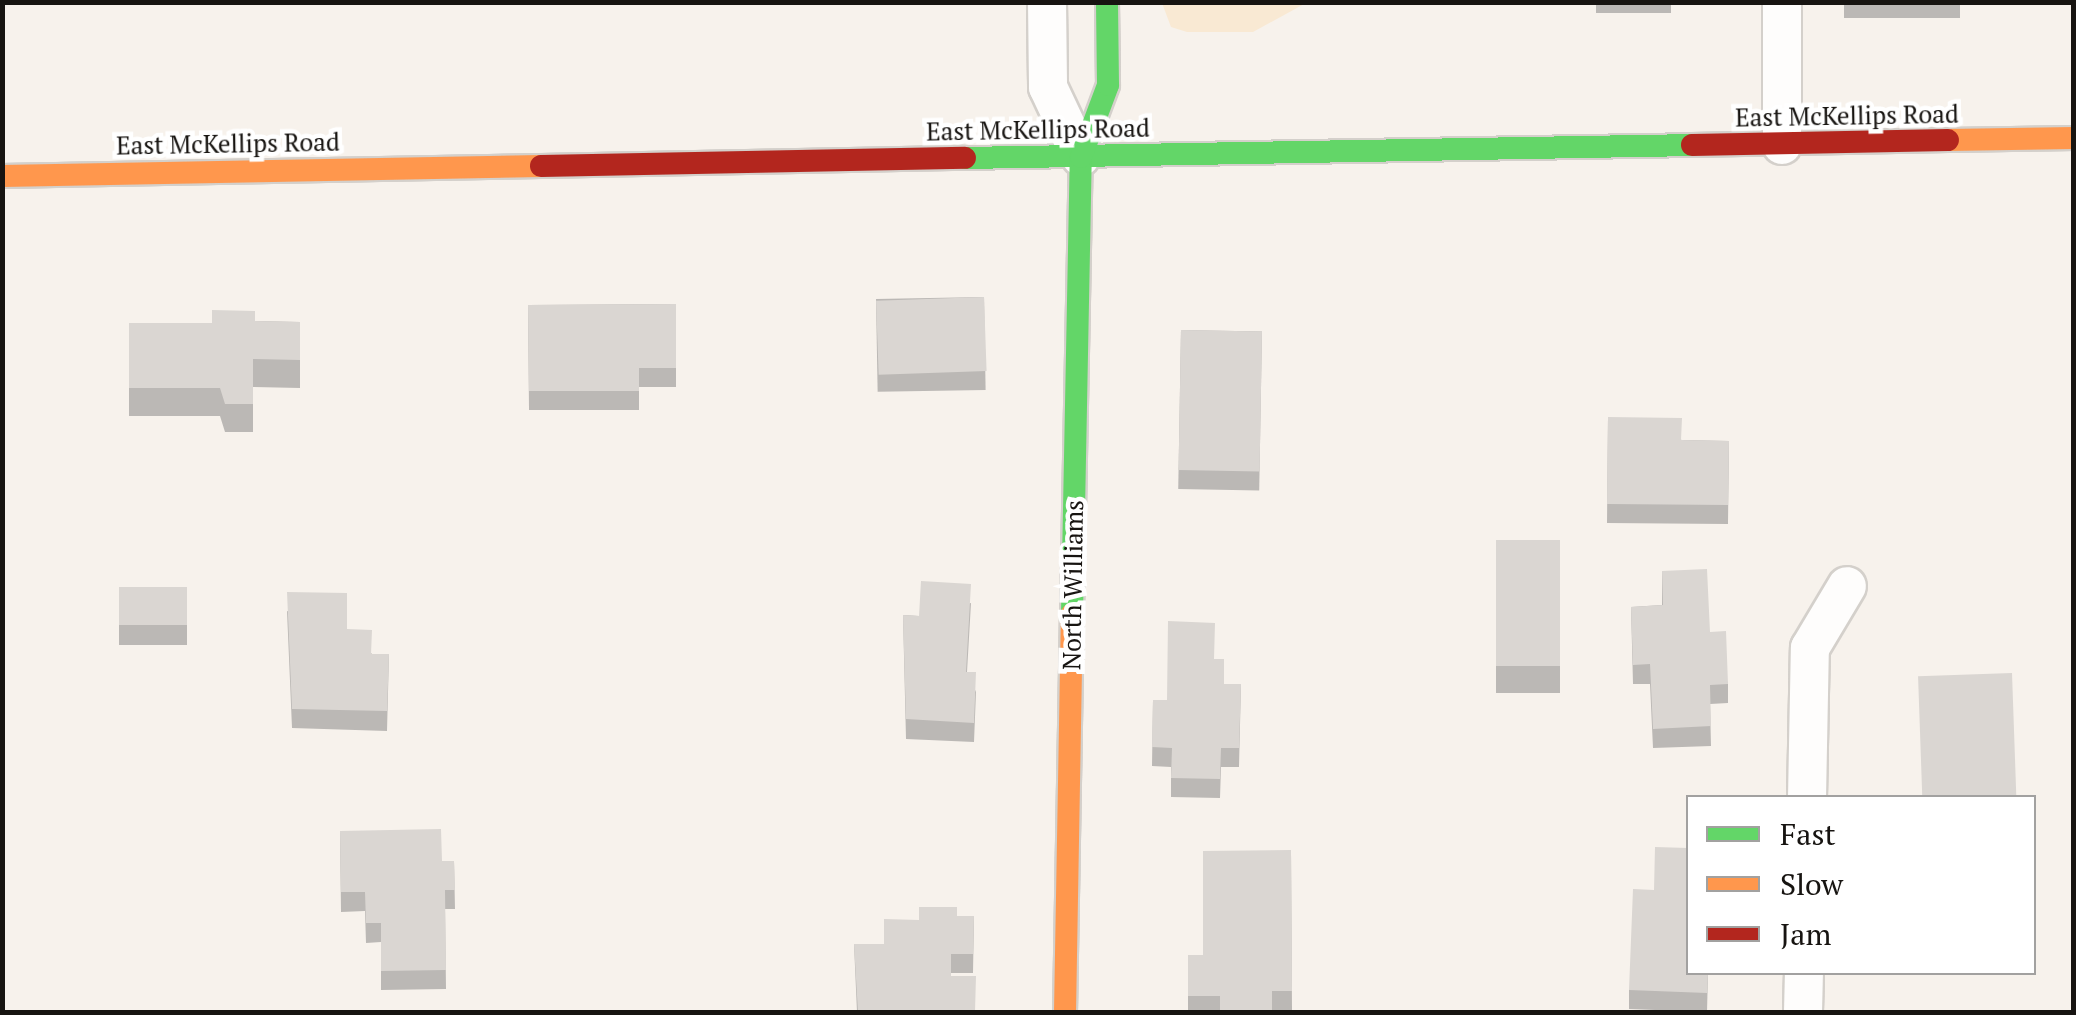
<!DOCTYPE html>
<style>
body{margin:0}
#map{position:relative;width:2076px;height:1015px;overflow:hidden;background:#f7f2ec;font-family:"PT Serif",serif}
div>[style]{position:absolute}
.green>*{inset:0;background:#f9e9d3}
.roads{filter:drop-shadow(2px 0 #d4d0cb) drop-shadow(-2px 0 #d4d0cb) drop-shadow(0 2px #d4d0cb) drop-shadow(0 -2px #d4d0cb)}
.street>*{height:38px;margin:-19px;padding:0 19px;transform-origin:19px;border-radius:19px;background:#fefdfc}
.fast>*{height:22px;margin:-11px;padding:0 11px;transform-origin:11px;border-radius:11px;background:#63d668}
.slow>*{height:22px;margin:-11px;padding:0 11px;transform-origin:11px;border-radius:11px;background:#ff974d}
.jam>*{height:22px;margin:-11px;padding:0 11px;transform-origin:11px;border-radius:11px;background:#b3261e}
.wall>*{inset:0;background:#bbb8b5;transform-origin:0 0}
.building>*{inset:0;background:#dad6d2;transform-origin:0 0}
span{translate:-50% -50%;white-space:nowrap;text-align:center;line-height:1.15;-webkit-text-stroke:9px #fff;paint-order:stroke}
.street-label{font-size:25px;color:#171411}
.frame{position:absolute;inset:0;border:5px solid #171411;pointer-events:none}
.legend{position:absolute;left:1686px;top:795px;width:350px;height:180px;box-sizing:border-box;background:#fff;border:2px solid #a2a1a0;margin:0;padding:12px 18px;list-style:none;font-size:30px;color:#171411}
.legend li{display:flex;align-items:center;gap:20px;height:50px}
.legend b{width:50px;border:2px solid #a2a1a0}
</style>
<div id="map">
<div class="green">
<i style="clip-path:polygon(1162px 3px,1306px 2px,1306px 3px,1253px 32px,1187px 32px,1171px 27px)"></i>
</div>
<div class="roads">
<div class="street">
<i style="left:1047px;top:2px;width:85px;rotate:89.3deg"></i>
<i style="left:1048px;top:87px;width:77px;rotate:64.8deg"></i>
<i style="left:1782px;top:2px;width:143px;rotate:90deg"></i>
<i style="left:1807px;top:798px;width:150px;rotate:-88.9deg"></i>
<i style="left:1810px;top:648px;width:72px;rotate:-59.2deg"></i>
<i style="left:1803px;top:1012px;width:40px;rotate:-88.6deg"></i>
</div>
<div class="fast">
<i style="left:965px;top:158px;width:727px;rotate:-1.02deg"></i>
<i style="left:1072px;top:614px;width:457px;rotate:-88.9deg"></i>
<i style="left:1081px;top:157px;width:77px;rotate:-69.4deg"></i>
<i style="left:1108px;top:85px;width:83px;rotate:-90.7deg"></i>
</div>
<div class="slow">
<i style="left:1948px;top:140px;width:126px;rotate:-0.9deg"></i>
<i style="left:2px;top:176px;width:539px;rotate:-1.06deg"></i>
<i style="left:1065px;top:1012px;width:398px;rotate:-89deg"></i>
</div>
<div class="jam">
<i style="left:1692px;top:145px;width:256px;rotate:-1.1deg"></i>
<i style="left:541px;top:166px;width:424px;rotate:-1.1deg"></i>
</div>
</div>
<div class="wall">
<i style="left:1596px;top:2px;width:75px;height:11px"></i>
<i style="left:1844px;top:2px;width:116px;height:16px"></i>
<i style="left:984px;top:297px;width:93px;height:108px;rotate:89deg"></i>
<i style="clip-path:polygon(676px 304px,676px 387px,639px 387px,639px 410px,529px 410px,528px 305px)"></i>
<i style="clip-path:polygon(255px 321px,300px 322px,300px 388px,253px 387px,253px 432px,225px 432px,220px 416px,129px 416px,129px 323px,212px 323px)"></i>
<i style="left:1181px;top:330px;width:81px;height:159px;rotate:1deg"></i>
<i style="clip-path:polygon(1608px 417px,1682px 440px,1729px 441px,1728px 524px,1607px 523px)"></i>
<i style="left:1560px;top:540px;width:153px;height:64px;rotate:90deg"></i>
<i style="clip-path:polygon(1662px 571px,1710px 632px,1728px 684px,1728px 703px,1710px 704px,1711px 746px,1653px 748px,1650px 684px,1633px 684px,1631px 607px,1662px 605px)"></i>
<i style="left:119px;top:587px;width:68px;height:58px"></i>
<i style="clip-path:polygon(971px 603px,967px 672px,976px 692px,974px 742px,906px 739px,903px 615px,919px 616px)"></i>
<i style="clip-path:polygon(287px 611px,347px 629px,372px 654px,389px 654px,387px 731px,292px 728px)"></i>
<i style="clip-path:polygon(1215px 659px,1224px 684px,1241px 684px,1239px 767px,1221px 767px,1220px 798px,1171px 797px,1171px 767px,1152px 766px,1153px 700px,1167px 700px)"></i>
<i style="clip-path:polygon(340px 831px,442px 861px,454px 861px,455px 909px,445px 909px,446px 989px,381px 990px,381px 942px,366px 943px,365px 911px,341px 912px)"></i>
<i style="clip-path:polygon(1291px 850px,1292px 1010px,1272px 1010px,1272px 1012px,1188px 1012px,1188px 955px,1203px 955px)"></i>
<i style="clip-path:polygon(974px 916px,973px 973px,951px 973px,857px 1012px,854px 944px,884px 944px,919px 920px)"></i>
<i style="clip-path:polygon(1688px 972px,1708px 972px,1707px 1012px,1629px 1009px,1629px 990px)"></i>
</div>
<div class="building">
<i style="left:984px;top:297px;width:74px;height:108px;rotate:88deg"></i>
<i style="clip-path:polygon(676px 304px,676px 368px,639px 368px,639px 391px,529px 391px,528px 305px)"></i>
<i style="clip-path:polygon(212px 310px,255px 311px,255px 321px,300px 322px,300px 360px,253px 359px,253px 404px,225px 404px,220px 388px,129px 388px,129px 323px,212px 323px)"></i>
<i style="left:1181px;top:330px;width:81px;height:140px;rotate:1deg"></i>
<i style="clip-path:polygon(1608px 417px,1682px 418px,1681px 440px,1729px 441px,1728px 505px,1607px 504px)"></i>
<i style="left:1560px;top:540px;width:126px;height:64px;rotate:90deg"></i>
<i style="clip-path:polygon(1707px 569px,1710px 632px,1726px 631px,1728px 684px,1710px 685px,1711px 726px,1653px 729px,1650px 664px,1633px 665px,1631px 607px,1663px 605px,1662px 571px)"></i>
<i style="clip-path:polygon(921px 581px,971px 584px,966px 672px,976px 672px,974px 723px,906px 719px,903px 615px,919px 616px)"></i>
<i style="left:119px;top:587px;width:68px;height:38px"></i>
<i style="clip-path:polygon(287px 592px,347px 593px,347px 629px,372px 630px,371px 654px,389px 654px,387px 711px,292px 709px)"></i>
<i style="clip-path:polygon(1168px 621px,1215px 623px,1214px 659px,1224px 659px,1224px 684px,1241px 684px,1239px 748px,1221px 748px,1220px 779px,1171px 778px,1172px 748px,1152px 747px,1153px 700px,1167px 700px)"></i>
<i style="left:2012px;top:673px;width:125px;height:94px;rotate:88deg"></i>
<i style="clip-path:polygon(441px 829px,442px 861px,454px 861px,455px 890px,445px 890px,446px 970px,381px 971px,381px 923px,366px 923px,365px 892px,341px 892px,340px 831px)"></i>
<i style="clip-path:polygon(1655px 847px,1688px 848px,1688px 972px,1708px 972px,1707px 993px,1629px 990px,1633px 889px,1654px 890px)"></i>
<i style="clip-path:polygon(1291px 850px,1292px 991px,1272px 991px,1272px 1012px,1220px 1012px,1220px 996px,1188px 996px,1188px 955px,1203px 955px,1203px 851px)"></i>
<i style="clip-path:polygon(919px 907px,957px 907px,957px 916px,974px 916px,973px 954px,951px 954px,951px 976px,976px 976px,975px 1012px,844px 1012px,858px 1012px,854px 944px,884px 944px,884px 919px,919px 920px)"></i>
</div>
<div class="street-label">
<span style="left:1847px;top:116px;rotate:-1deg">East McKellips Road</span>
<span style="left:1038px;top:130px;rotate:-1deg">East McKellips Road</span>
<span style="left:228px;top:144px;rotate:-1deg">East McKellips Road</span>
<span style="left:1073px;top:585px;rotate:-89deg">North Williams</span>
</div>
<div class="frame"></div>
<ul class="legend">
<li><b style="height:12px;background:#63d668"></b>Fast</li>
<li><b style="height:12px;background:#ff974d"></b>Slow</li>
<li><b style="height:12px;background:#b3261e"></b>Jam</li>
</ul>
</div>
